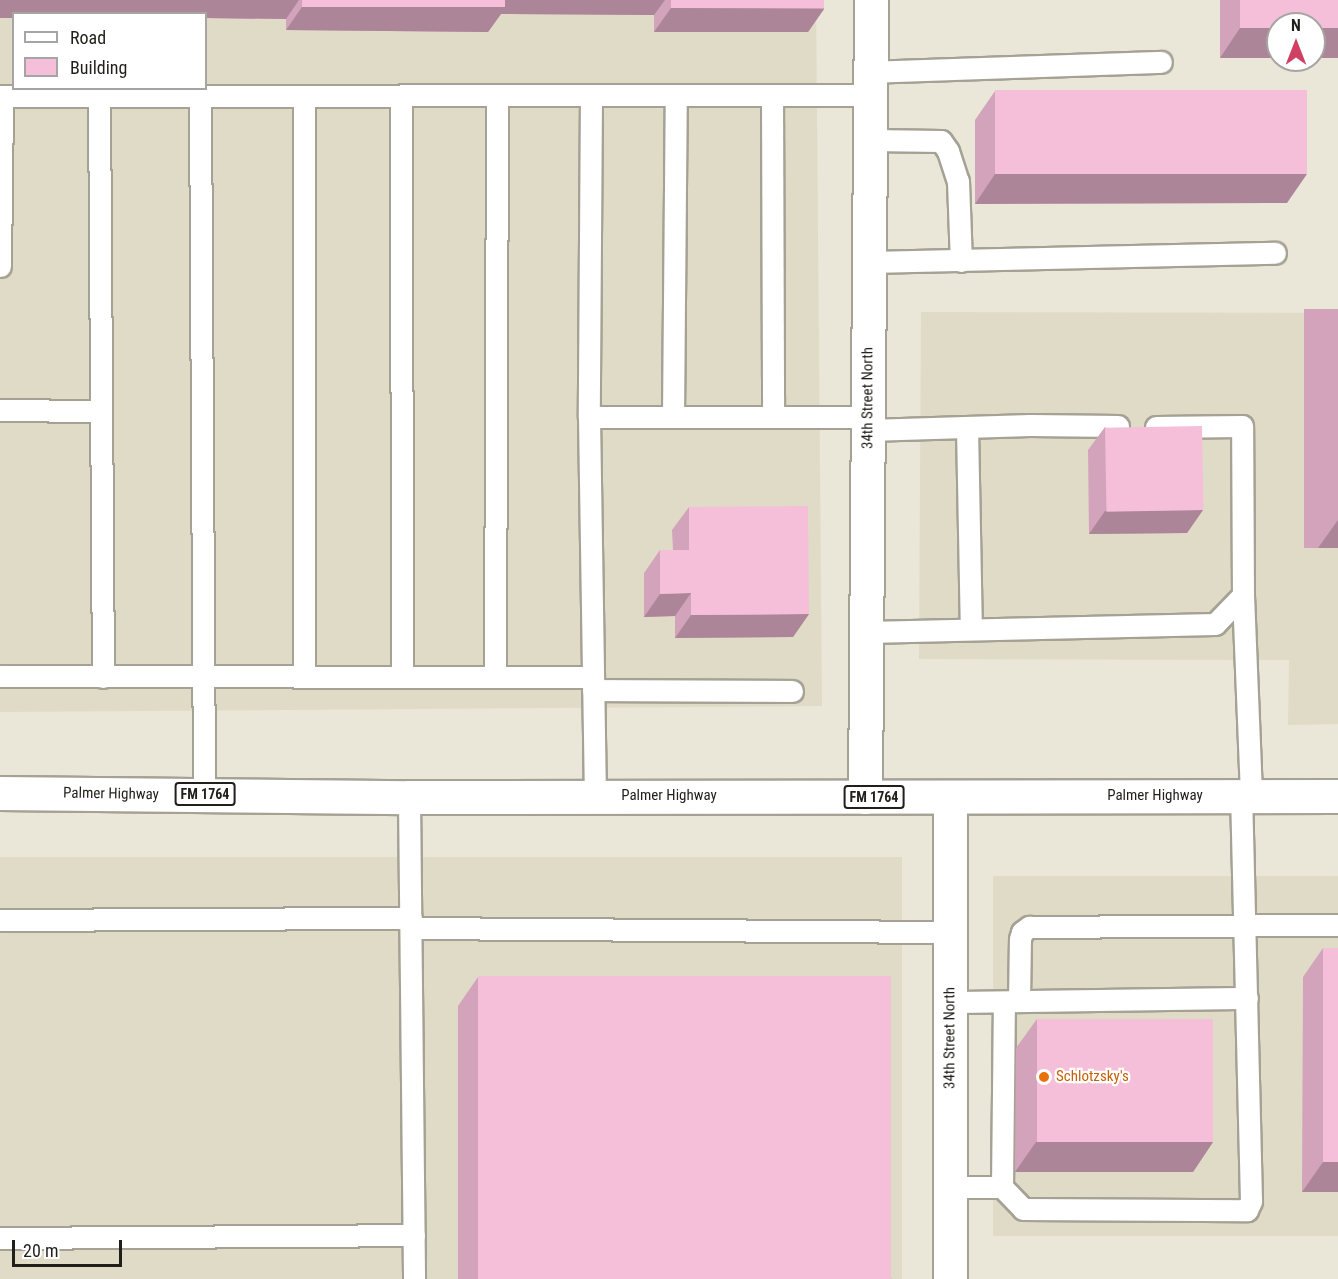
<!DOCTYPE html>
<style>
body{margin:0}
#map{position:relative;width:1338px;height:1279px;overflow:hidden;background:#eae6d8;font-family:"Roboto Condensed",sans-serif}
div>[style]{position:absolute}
.built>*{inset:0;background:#e0dbc6;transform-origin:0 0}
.roads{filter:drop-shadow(2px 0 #a5a295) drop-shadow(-2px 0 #a5a295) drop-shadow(0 2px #a5a295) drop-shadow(0 -2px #a5a295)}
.service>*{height:21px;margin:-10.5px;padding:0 10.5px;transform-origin:10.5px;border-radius:10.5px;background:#fff}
.minor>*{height:33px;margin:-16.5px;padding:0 16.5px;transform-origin:16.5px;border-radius:16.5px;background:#fff}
.primary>*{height:33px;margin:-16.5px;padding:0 16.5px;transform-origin:16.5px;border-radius:16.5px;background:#fff}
.wall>*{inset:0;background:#d3a3bb;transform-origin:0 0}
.shaded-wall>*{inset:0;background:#ac8598;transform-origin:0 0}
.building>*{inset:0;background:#f5bed9;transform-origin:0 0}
.dots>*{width:16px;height:16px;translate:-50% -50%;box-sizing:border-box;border:3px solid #fff;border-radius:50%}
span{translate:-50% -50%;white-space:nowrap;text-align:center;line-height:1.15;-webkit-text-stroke:4.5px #fff;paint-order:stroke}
.shield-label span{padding:2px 4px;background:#fff;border:2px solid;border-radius:4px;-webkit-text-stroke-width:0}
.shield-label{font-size:14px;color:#201f1a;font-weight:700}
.street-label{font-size:15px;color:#201f1a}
.food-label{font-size:15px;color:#c56008}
.left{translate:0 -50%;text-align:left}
.legend{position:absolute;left:12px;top:12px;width:195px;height:78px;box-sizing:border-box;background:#fff;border:2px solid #a6a5a3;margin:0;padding:8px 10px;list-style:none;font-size:18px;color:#201f1a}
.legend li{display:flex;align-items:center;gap:12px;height:30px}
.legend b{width:30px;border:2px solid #a6a5a3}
.north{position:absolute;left:1266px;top:12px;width:60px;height:60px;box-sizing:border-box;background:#fff;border:2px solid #a6a5a3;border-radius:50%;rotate:0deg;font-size:16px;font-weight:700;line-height:24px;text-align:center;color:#201f1a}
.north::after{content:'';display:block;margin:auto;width:21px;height:27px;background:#cf4064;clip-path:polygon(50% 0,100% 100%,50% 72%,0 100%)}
.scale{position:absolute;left:12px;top:1240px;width:110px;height:27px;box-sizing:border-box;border:3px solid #201f1a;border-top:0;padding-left:8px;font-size:18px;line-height:21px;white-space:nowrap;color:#201f1a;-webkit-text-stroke:4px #fff;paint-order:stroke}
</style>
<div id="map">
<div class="built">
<i style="clip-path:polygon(evenodd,0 0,816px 0,822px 706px,0 712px,0 0,14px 14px,206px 14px,206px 88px,14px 88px,14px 14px)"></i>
<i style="clip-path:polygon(921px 312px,1338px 313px,1338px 724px,1288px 725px,1289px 660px,919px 659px)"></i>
<i style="left:902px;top:857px;width:422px;height:902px;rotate:90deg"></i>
<i style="left:1338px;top:876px;width:360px;height:345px;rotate:90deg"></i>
</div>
<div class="roads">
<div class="service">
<i style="left:870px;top:72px;width:291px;rotate:-2deg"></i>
<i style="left:591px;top:95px;width:322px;rotate:90.4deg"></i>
<i style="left:589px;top:417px;width:379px;rotate:89.1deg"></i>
<i style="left:772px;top:95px;width:322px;rotate:89.8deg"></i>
<i style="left:0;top:96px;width:870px;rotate:-0.07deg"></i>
<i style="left:99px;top:96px;width:581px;rotate:89.61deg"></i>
<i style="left:200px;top:96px;width:698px;rotate:89.67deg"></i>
<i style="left:304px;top:96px;width:581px;rotate:90deg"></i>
<i style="left:401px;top:96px;width:581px;rotate:89.9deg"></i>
<i style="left:870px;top:140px;width:71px;rotate:0.8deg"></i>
<i style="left:941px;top:141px;width:12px;rotate:55deg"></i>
<i style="left:948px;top:151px;width:32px;rotate:72deg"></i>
<i style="left:958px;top:181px;width:80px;rotate:87.9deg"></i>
<i style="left:869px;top:262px;width:406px;rotate:-1.3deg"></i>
<i style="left:0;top:266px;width:170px;rotate:-89.3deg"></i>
<i style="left:0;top:410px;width:101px;rotate:0.6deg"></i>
<i style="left:589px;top:417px;width:279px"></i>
<i style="left:673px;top:417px;width:322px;rotate:-89.5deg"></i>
<i style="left:967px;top:427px;width:202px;rotate:88.9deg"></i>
<i style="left:868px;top:430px;width:162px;rotate:-1.8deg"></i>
<i style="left:1030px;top:425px;width:88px;rotate:0.7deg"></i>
<i style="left:1243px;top:595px;width:201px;rotate:87.7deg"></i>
<i style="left:866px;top:632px;width:349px;rotate:-1.3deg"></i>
<i style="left:1215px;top:624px;width:40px;rotate:-46deg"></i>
<i style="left:1243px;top:595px;width:169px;rotate:-90.3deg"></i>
<i style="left:1242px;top:426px;width:86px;rotate:179.3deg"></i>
<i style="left:0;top:676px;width:593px;rotate:0.1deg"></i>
<i style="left:495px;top:677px;width:581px;rotate:-89.8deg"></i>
<i style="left:593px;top:690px;width:199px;rotate:0.3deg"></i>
<i style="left:409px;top:797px;width:482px;rotate:89.4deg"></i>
<i style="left:0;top:920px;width:411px;rotate:-0.3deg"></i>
<i style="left:411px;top:928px;width:539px;rotate:0.43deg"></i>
<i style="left:1019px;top:1001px;width:62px;rotate:-89.1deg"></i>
<i style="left:1020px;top:939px;width:7px;rotate:-74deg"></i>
<i style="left:1022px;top:932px;width:9px;rotate:-36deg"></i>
<i style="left:1029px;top:927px;width:309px;rotate:-0.4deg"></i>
<i style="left:950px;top:1002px;width:297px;rotate:-0.8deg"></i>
<i style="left:950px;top:1187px;width:52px"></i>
<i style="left:1002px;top:1187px;width:30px;rotate:46deg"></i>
<i style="left:1023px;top:1209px;width:224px;rotate:0.3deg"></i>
<i style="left:1247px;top:1210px;width:10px;rotate:-66deg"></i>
<i style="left:1251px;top:1201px;width:405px;rotate:-91.4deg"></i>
<i style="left:1002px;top:1187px;width:185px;rotate:-89.4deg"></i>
<i style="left:0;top:1238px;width:414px;rotate:-0.4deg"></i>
</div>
<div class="minor">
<i style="left:865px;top:797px;width:797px;rotate:-89.57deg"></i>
<i style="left:950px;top:797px;width:482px;rotate:90deg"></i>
</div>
<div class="primary">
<i style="left:0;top:793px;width:409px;rotate:0.6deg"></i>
<i style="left:409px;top:797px;width:929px;rotate:-0.06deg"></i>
</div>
</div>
<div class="wall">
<i style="clip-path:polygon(0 0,824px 0,824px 9px,808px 32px,654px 32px,654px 15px,501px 14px,488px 32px,286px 30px,286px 19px,206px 18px,206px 14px)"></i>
<i style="left:1220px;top:0;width:118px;height:58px"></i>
<i style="clip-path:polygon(995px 91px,1287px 203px,975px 204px,975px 120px)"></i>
<i style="left:1338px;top:309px;width:239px;height:34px;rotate:90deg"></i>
<i style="clip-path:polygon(1105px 427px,1203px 510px,1187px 533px,1089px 534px,1088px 450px)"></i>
<i style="clip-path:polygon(689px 507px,809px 614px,793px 637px,675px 638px,675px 616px,644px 617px,644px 573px,660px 550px,673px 550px,672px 530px)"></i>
<i style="clip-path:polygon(1323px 948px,1338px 948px,1338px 1192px,1302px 1192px,1303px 977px)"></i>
<i style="clip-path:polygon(478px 977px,892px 1279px,458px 1279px,458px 1006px)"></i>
<i style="clip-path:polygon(1037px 1019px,1213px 1142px,1193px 1172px,1015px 1172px,1016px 1048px)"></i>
</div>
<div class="shaded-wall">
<i style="clip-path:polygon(0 0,299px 0,286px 19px,206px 18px,206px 14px,14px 14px,14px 18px,0 18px)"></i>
<i style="clip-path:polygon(499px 0,665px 0,654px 15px,501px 14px,488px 32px,286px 30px,302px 7px)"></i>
<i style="clip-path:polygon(671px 8px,824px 9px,808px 32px,654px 32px)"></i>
<i style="clip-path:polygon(1240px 28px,1278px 28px,1278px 58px,1220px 58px)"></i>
<i style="left:1314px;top:28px;width:24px;height:30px"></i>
<i style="clip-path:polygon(995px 174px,1307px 174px,1287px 203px,975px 204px)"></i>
<i style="clip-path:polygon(1203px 510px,1187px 533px,1089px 534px,1105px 511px)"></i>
<i style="clip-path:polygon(1338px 520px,1338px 548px,1318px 548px)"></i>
<i style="clip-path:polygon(691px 593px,675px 616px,644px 617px,660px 594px)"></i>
<i style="clip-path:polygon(809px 614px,793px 637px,675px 638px,691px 615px)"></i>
<i style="clip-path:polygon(1036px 1142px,1213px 1142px,1193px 1172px,1015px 1172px)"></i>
<i style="clip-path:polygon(1323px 1162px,1338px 1162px,1338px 1192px,1302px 1192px)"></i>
</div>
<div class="building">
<i style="left:302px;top:0;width:203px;height:7px"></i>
<i style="left:671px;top:0;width:153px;height:8px"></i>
<i style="clip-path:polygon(1240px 0,1338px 0,1338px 28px,1314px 28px,1314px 24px,1278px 24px,1278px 28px,1240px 28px)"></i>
<i style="left:1307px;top:90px;width:84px;height:312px;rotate:90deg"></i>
<i style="left:1202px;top:426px;width:84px;height:97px;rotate:89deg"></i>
<i style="clip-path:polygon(808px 506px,809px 614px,691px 615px,691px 593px,660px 594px,660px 550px,689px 550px,689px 507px)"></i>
<i style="left:1323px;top:948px;width:15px;height:214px"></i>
<i style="left:891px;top:976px;width:303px;height:413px;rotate:90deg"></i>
<i style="left:1037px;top:1019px;width:176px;height:123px"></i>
</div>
<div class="dots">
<i style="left:1044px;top:1077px;background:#e8710a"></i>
</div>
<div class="shield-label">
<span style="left:205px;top:794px">FM 1764</span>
<span style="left:874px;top:797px">FM 1764</span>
</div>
<div class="street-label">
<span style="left:868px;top:398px;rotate:-90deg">34th Street North</span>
<span style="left:111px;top:794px;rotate:1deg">Palmer Highway</span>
<span style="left:669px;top:796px">Palmer Highway</span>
<span style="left:1155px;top:796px">Palmer Highway</span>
<span style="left:950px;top:1038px;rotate:-90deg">34th Street North</span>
</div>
<div class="food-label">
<span class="left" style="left:1056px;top:1077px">Schlotzsky's</span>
</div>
<ul class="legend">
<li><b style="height:8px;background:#fff"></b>Road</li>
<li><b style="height:16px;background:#f5bed9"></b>Building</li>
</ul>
<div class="north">N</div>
<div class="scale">20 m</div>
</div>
